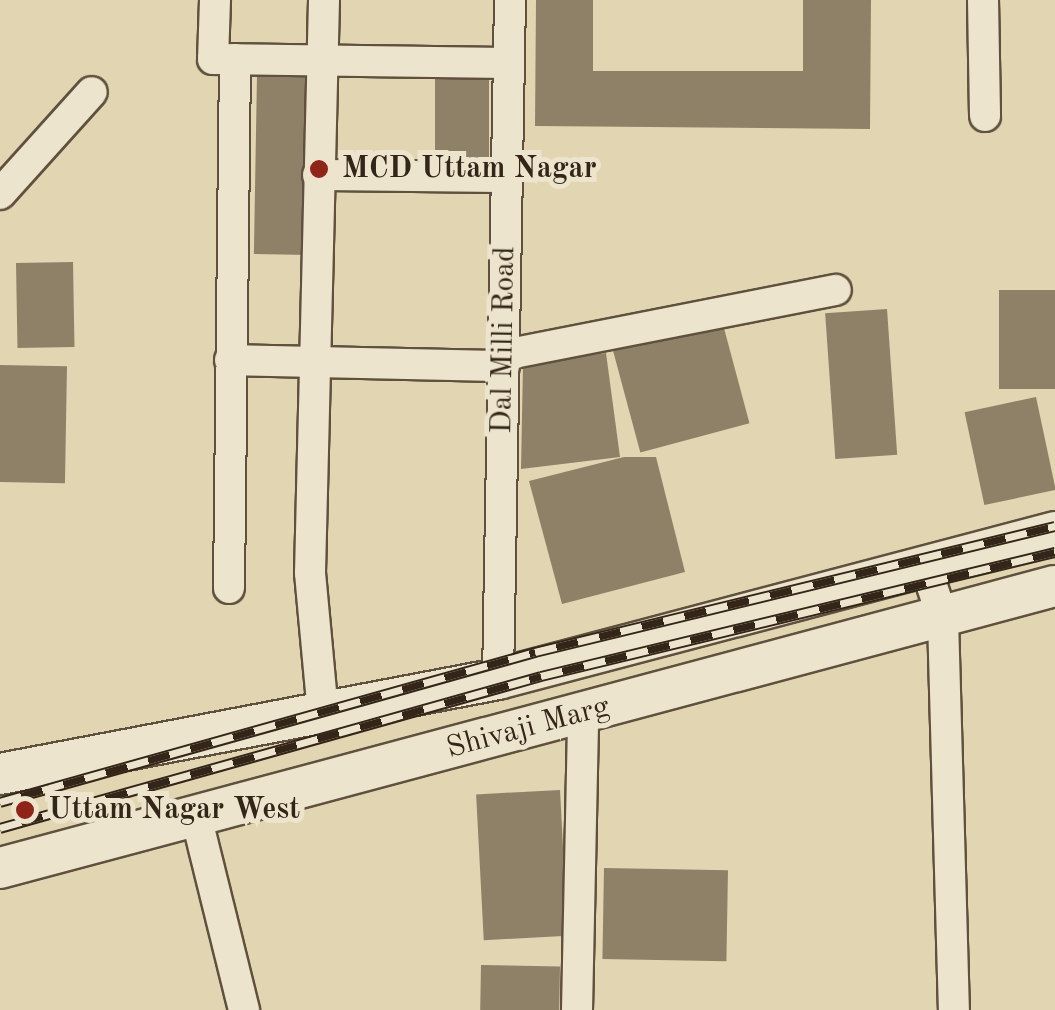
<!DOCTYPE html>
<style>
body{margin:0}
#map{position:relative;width:1055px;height:1010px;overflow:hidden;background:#e2d5b1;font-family:"Old Standard TT",serif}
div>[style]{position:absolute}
.building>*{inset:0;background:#8e8168;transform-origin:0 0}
.roads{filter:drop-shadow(2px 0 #5f513e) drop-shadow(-2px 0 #5f513e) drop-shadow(0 2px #5f513e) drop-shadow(0 -2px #5f513e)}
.street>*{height:30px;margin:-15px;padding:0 15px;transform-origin:15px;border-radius:15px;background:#ece4cc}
.secondary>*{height:40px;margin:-20px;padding:0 20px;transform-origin:20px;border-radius:20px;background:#ece4cc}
.rail>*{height:11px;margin-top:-5.5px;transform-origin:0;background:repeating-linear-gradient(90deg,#ece4cc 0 22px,#332518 0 44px);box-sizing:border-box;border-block:2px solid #332518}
.dots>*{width:28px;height:28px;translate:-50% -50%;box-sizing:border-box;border:5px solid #ece4cc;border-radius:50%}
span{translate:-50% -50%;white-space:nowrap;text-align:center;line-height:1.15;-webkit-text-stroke:10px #ece4cc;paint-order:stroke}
.poi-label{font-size:30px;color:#332518;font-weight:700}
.left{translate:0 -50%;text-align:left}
.street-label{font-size:30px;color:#332518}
</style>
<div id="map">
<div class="building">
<i style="clip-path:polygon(536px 0,593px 0,593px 71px,803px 71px,803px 0,871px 0,870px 129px,535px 126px)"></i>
<i style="left:257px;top:75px;width:55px;height:179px;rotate:1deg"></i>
<i style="left:435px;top:79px;width:54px;height:91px"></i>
<i style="left:73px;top:262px;width:85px;height:57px;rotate:89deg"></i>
<i style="left:1055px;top:290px;width:99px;height:56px;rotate:90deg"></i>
<i style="left:887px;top:309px;width:146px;height:62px;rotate:86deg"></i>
<i style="left:721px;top:317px;width:110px;height:113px;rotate:75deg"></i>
<i style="clip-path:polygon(606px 353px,620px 457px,521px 469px,523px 364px)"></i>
<i style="left:0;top:365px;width:67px;height:117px;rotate:1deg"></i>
<i style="left:1036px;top:397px;width:95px;height:73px;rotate:78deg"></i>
<i style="clip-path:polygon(624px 457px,656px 457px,685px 572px,562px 604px,529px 481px)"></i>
<i style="left:560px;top:790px;width:146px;height:84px;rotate:87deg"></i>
<i style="left:604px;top:868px;width:124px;height:91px;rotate:1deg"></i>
<i style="left:481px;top:965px;width:79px;height:45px;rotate:1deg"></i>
</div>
<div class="roads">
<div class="street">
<i style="left:215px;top:0;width:59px;rotate:91.9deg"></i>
<i style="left:213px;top:59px;width:296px;rotate:0.8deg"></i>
<i style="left:983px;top:0;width:116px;rotate:89deg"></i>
<i style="left:318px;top:175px;width:189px;rotate:0.6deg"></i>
<i style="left:0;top:194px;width:137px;rotate:-48deg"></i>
<i style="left:504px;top:355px;width:338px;rotate:-11.1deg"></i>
<i style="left:230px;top:360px;width:274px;rotate:1.3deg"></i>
<i style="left:926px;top:568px;width:54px;rotate:71.6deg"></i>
<i style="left:943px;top:619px;width:391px;rotate:88.4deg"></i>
<i style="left:229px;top:588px;width:529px;rotate:-89.35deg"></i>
<i style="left:498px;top:679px;width:679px;rotate:-88.99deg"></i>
<i style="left:323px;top:713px;width:141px;rotate:-95.3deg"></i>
<i style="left:310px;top:573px;width:573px;rotate:-88.6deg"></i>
<i style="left:196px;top:816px;width:200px;rotate:76.1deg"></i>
<i style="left:577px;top:1010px;width:297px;rotate:-88.8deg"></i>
</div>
<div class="secondary">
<i style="left:0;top:774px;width:507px;rotate:-10.8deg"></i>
<i style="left:498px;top:679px;width:576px;rotate:-14.78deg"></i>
<i style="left:0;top:868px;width:1092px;rotate:-14.97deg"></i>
</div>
</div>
<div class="rail">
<i style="left:0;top:802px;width:556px;rotate:-15.66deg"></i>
<i style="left:535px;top:652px;width:535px;rotate:-13.62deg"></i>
<i style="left:0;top:828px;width:562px;rotate:-15.69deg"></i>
<i style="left:541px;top:676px;width:529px;rotate:-13.56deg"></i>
</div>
<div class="dots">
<i style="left:319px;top:169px;background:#8f2418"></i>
<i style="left:25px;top:810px;background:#8f2418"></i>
</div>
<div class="poi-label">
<span class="left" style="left:342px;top:169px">MCD Uttam Nagar</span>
<span class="left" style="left:48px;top:810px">Uttam Nagar West</span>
</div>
<div class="street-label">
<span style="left:504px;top:340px;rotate:-89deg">Dal Milli Road</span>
<span style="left:528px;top:728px;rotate:-15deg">Shivaji Marg</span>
</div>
</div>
